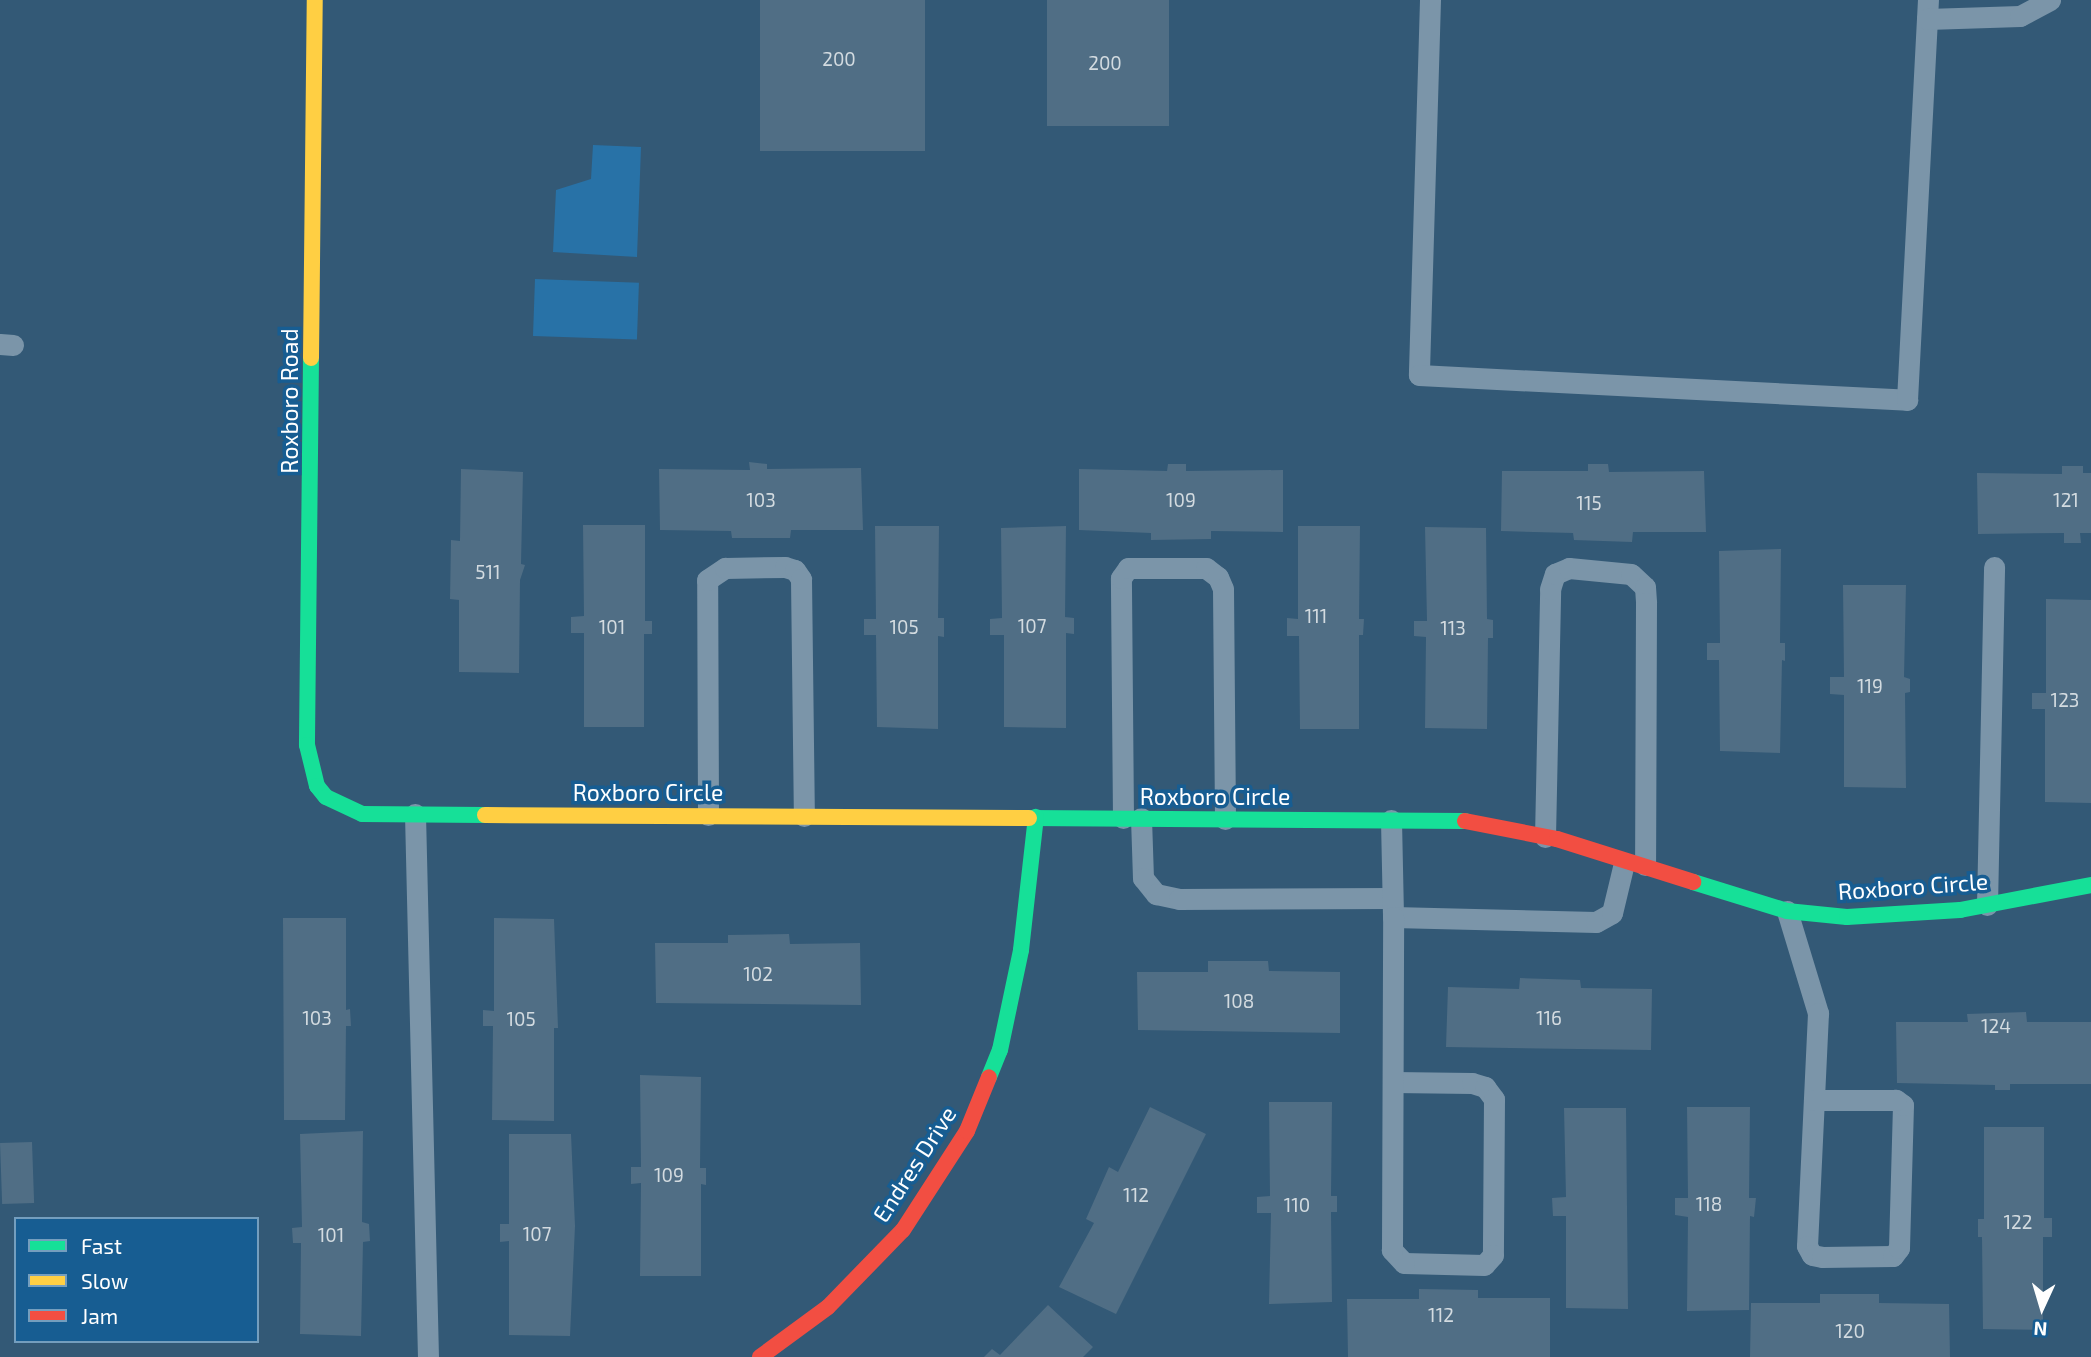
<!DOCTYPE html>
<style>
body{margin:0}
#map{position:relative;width:2091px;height:1357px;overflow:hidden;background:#335976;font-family:"Exo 2",sans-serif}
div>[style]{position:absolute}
.green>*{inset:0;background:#2872a7;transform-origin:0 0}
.building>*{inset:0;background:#506e85;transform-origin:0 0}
.lane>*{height:21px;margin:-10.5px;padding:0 10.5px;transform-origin:10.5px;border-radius:10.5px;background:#7b95a9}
.fast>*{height:16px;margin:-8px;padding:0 8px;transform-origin:8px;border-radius:8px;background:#16e098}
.slow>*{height:16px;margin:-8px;padding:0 8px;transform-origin:8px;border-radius:8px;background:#ffcf43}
.jam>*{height:16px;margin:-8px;padding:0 8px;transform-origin:8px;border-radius:8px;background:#f24e42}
span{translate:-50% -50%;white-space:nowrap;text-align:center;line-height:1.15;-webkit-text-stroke:7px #175d92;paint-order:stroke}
.number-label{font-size:19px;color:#d3dbe0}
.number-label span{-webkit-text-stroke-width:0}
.street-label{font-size:23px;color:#fff}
.legend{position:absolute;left:14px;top:1217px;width:245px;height:126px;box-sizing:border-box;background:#175d92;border:2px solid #749ebe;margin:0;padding:9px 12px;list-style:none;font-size:21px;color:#fff}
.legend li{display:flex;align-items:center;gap:14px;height:35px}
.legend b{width:35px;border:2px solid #749ebe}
.north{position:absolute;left:2007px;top:1273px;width:70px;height:70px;-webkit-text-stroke:5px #175d92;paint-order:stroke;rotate:184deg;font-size:19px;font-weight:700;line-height:28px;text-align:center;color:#fff}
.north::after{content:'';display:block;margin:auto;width:24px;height:32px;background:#fff;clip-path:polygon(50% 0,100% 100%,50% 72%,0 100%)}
</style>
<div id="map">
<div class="green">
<i style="clip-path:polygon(593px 145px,641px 147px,637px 257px,553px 252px,556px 190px,591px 179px)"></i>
<i style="left:535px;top:279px;width:104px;height:57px;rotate:2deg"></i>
</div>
<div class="building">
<i style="left:760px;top:0;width:165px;height:151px"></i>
<i style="left:1047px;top:0;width:122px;height:126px"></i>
<i style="clip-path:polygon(749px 462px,767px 464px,767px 469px,861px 468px,863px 530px,791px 530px,790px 538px,732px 538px,731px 531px,660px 530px,659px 469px,750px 470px)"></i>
<i style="clip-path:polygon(1168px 464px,1186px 464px,1186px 471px,1283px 470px,1283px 532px,1211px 531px,1211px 539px,1151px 540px,1151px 533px,1079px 530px,1079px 469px,1167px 471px)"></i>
<i style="clip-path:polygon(1588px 464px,1608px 464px,1609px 472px,1704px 471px,1706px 532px,1633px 532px,1632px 542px,1574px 540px,1573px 533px,1501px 531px,1502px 471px,1588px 471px)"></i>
<i style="clip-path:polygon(2062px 466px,2083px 466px,2083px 473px,2091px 473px,2091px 533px,2080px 533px,2081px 543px,2064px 543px,2064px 533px,1978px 534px,1977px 473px,2062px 474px)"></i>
<i style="clip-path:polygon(461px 469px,523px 472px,521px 564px,525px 565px,520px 580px,519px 673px,459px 672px,459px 600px,450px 599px,451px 540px,460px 541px)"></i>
<i style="clip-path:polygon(583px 525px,645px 525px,645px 621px,652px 621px,652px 634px,644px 634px,644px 727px,584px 727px,584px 633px,571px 633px,571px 617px,584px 616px)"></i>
<i style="clip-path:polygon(875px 526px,939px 526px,938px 618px,944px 618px,944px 637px,938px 636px,938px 729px,877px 727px,876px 635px,864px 635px,864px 619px,876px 619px)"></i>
<i style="clip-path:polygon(1066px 526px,1065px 617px,1074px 618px,1074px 634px,1066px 633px,1066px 728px,1004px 727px,1004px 635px,990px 635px,990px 619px,1002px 618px,1001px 528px)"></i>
<i style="clip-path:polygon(1298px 526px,1360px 526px,1359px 619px,1364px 619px,1363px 635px,1359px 635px,1359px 729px,1300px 729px,1299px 636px,1287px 636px,1287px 618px,1298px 619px)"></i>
<i style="clip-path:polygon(1425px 527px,1486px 528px,1487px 619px,1493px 620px,1493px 638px,1488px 638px,1487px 729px,1425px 728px,1426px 637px,1414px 636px,1414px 621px,1427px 621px)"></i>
<i style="clip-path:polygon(1781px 549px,1780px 643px,1785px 643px,1785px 661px,1782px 660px,1780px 753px,1720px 751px,1719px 660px,1707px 660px,1707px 643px,1720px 643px,1719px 551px)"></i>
<i style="clip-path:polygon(1843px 585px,1906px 585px,1904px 677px,1910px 679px,1910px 692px,1905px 693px,1906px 788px,1844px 787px,1844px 695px,1830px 694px,1830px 677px,1844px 677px)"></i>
<i style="clip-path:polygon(2046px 599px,2091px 600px,2091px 803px,2045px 802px,2045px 709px,2032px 709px,2032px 693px,2046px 693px)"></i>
<i style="clip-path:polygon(283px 918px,346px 918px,346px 1010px,350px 1009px,351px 1026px,346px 1026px,345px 1120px,284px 1120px)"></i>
<i style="clip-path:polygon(494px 918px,554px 919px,558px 1028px,554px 1028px,554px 1121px,492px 1120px,493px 1026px,483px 1026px,483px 1010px,494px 1011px)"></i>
<i style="clip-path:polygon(789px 934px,790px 944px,860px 943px,861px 1005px,656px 1003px,655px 943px,728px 943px,728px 935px)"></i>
<i style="clip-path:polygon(1208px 961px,1268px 961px,1269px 971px,1340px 972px,1340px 1033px,1138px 1030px,1137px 972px,1208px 972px)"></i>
<i style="clip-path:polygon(1520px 978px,1580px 980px,1581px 988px,1652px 989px,1651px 1050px,1446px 1047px,1448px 987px,1519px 989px)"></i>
<i style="clip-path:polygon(2026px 1012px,2027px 1022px,2091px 1022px,2091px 1084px,2010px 1084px,2010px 1090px,1995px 1090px,1995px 1085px,1897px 1083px,1896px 1022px,1968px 1022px,1967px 1014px)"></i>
<i style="clip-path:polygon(640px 1075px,701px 1077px,700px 1168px,706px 1168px,706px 1185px,701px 1184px,701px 1276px,640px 1276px,641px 1183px,631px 1184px,631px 1167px,641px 1167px)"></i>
<i style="clip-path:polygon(1269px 1102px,1332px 1102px,1331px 1196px,1337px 1196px,1337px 1212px,1331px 1212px,1332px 1302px,1269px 1304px,1271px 1213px,1257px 1213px,1257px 1197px,1270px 1196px)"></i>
<i style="clip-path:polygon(1150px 1107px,1206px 1134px,1116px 1314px,1059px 1287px,1094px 1223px,1086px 1219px,1109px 1167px,1118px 1172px)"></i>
<i style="clip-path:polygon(1687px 1107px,1750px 1107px,1749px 1198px,1756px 1198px,1754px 1217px,1750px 1216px,1749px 1310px,1687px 1311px,1688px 1217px,1675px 1215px,1675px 1198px,1688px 1198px)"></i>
<i style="clip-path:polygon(1564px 1108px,1626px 1108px,1628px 1309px,1566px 1308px,1566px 1216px,1553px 1216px,1552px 1198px,1566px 1197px)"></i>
<i style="clip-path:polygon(1984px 1127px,2044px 1127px,2044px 1218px,2052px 1218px,2052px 1237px,2043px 1237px,2043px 1330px,1983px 1329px,1982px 1237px,1978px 1237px,1978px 1219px,1984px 1219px)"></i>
<i style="clip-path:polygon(363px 1131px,362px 1222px,369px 1224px,370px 1241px,363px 1242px,361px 1336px,300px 1334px,301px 1243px,293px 1243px,292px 1228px,302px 1227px,300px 1134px)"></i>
<i style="clip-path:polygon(509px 1134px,571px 1134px,575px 1226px,570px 1336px,509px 1335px,509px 1241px,500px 1242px,500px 1224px,509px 1224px)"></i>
<i style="left:32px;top:1142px;width:61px;height:32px;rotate:88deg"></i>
<i style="clip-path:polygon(1419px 1289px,1478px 1290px,1478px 1298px,1550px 1298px,1550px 1357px,1348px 1357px,1347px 1299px,1419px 1299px)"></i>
<i style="clip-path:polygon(1820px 1294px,1879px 1294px,1879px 1303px,1949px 1304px,1950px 1357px,1750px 1357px,1751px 1303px,1820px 1303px)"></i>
<i style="clip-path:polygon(1048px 1305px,1093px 1347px,1083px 1357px,984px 1357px,992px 1349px,1000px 1355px)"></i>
</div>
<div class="lane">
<i style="left:1430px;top:0;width:375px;rotate:91.7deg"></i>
<i style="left:1419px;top:375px;width:489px;rotate:2.9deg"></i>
<i style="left:1907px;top:400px;width:401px;rotate:-87deg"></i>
<i style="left:1927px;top:19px;width:93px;rotate:-1.8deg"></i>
<i style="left:2020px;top:16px;width:34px;rotate:-28deg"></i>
<i style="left:0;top:344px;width:13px;rotate:4deg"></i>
<i style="left:415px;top:814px;width:543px;rotate:88.63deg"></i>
<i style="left:708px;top:815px;width:235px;rotate:-90.2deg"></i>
<i style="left:707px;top:580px;width:22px;rotate:-34deg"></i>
<i style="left:725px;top:568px;width:60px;rotate:-1deg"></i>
<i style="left:785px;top:567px;width:10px;rotate:17deg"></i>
<i style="left:795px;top:570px;width:11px;rotate:56deg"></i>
<i style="left:801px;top:579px;width:237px;rotate:89.3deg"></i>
<i style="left:1123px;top:818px;width:240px;rotate:-90.5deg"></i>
<i style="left:1121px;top:578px;width:12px;rotate:-55deg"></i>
<i style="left:1128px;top:568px;width:78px"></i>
<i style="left:1206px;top:568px;width:15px;rotate:37deg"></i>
<i style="left:1218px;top:577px;width:13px;rotate:67deg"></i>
<i style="left:1223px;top:589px;width:230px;rotate:89.5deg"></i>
<i style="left:1141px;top:818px;width:60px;rotate:88.1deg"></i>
<i style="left:1143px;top:878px;width:21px;rotate:51deg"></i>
<i style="left:1156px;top:894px;width:24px;rotate:12deg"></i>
<i style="left:1179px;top:899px;width:213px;rotate:-0.3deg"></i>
<i style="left:1391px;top:820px;width:97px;rotate:88.8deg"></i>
<i style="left:1393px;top:917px;width:203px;rotate:1.4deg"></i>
<i style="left:1596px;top:922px;width:18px;rotate:-29deg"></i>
<i style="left:1612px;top:913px;width:51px;rotate:-76.5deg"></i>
<i style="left:1545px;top:837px;width:248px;rotate:-88.8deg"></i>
<i style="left:1550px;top:589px;width:16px;rotate:-72deg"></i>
<i style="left:1555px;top:574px;width:15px;rotate:-23deg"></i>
<i style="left:1569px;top:568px;width:62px;rotate:5.5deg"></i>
<i style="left:1631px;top:574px;width:19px;rotate:43deg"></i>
<i style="left:1645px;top:587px;width:16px;rotate:86deg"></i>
<i style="left:1646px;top:603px;width:262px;rotate:90.2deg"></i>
<i style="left:1987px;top:905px;width:338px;rotate:-88.8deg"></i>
<i style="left:1787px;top:911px;width:107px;rotate:73.1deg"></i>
<i style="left:1818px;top:1013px;width:233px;rotate:92.7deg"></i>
<i style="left:1807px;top:1246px;width:10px;rotate:61deg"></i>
<i style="left:1812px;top:1255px;width:10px;rotate:11deg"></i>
<i style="left:1822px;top:1257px;width:71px;rotate:-0.8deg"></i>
<i style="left:1893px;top:1256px;width:10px;rotate:-53deg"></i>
<i style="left:1899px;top:1248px;width:143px;rotate:-88.4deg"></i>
<i style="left:1903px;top:1105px;width:9px;rotate:-144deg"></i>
<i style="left:1896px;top:1100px;width:82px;rotate:180deg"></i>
<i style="left:1393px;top:1082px;width:79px;rotate:0.7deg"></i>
<i style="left:1472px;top:1083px;width:14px;rotate:17deg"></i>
<i style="left:1485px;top:1087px;width:15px;rotate:53deg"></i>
<i style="left:1494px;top:1099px;width:156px;rotate:90.4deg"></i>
<i style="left:1493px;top:1255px;width:13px;rotate:132deg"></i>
<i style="left:1484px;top:1265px;width:80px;rotate:-178.6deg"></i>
<i style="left:1404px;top:1263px;width:18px;rotate:-133deg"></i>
<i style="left:1392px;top:1250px;width:333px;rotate:-89.8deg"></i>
</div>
<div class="fast">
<i style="left:311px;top:358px;width:387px;rotate:90.6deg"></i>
<i style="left:307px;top:745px;width:42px;rotate:76.3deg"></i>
<i style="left:317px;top:786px;width:14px;rotate:51deg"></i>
<i style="left:326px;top:797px;width:40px;rotate:25deg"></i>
<i style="left:362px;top:814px;width:123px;rotate:0.5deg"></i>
<i style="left:1029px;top:818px;width:436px;rotate:0.4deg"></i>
<i style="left:1693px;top:882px;width:98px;rotate:17.1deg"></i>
<i style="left:1787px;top:911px;width:60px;rotate:5.7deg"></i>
<i style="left:1847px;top:917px;width:113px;rotate:-3.5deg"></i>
<i style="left:1960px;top:910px;width:133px;rotate:-10.8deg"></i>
<i style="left:989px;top:1077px;width:29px;rotate:-68deg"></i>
<i style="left:1000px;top:1050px;width:102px;rotate:-78.1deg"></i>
<i style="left:1021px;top:950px;width:134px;rotate:-83.6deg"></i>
</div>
<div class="slow">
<i style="left:311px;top:358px;width:358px;rotate:-89.4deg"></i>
<i style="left:485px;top:815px;width:544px;rotate:0.32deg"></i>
</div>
<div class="jam">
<i style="left:1465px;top:821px;width:94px;rotate:11.1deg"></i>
<i style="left:1557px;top:839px;width:143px;rotate:17.5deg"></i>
<i style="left:760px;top:1357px;width:84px;rotate:-36.3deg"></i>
<i style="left:828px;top:1307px;width:107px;rotate:-45.8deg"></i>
<i style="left:903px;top:1230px;width:118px;rotate:-57.1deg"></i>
<i style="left:967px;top:1131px;width:58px;rotate:-67.8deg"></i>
</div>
<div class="number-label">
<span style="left:839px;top:59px">200</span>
<span style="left:1105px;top:63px">200</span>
<span style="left:761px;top:500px">103</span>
<span style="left:1181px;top:500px">109</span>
<span style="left:2066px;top:500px">121</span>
<span style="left:1589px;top:503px">115</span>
<span style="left:488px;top:572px">511</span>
<span style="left:1316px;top:616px">111</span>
<span style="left:1032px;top:626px">107</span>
<span style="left:612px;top:627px">101</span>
<span style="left:904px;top:627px">105</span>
<span style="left:1453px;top:628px">113</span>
<span style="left:1870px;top:686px">119</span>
<span style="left:2065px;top:700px">123</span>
<span style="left:758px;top:974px">102</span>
<span style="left:1239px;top:1001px">108</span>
<span style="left:317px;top:1018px">103</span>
<span style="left:1549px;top:1018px">116</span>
<span style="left:521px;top:1019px">105</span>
<span style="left:1996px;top:1026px">124</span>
<span style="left:669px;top:1175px">109</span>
<span style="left:1136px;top:1195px">112</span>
<span style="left:1709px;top:1204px">118</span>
<span style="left:1297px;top:1205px">110</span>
<span style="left:2018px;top:1222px">122</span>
<span style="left:537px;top:1234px">107</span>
<span style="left:331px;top:1235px">101</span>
<span style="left:1441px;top:1315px">112</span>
<span style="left:1850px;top:1331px">120</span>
</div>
<div class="street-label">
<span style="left:289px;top:401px;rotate:-90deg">Roxboro Road</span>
<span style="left:648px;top:792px">Roxboro Circle</span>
<span style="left:1215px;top:796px">Roxboro Circle</span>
<span style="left:1913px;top:886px;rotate:-4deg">Roxboro Circle</span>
<span style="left:914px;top:1164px;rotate:-57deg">Endres Drive</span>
</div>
<ul class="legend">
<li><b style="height:9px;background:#16e098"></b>Fast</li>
<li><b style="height:9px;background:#ffcf43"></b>Slow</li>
<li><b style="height:9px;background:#f24e42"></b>Jam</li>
</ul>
<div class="north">N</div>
</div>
